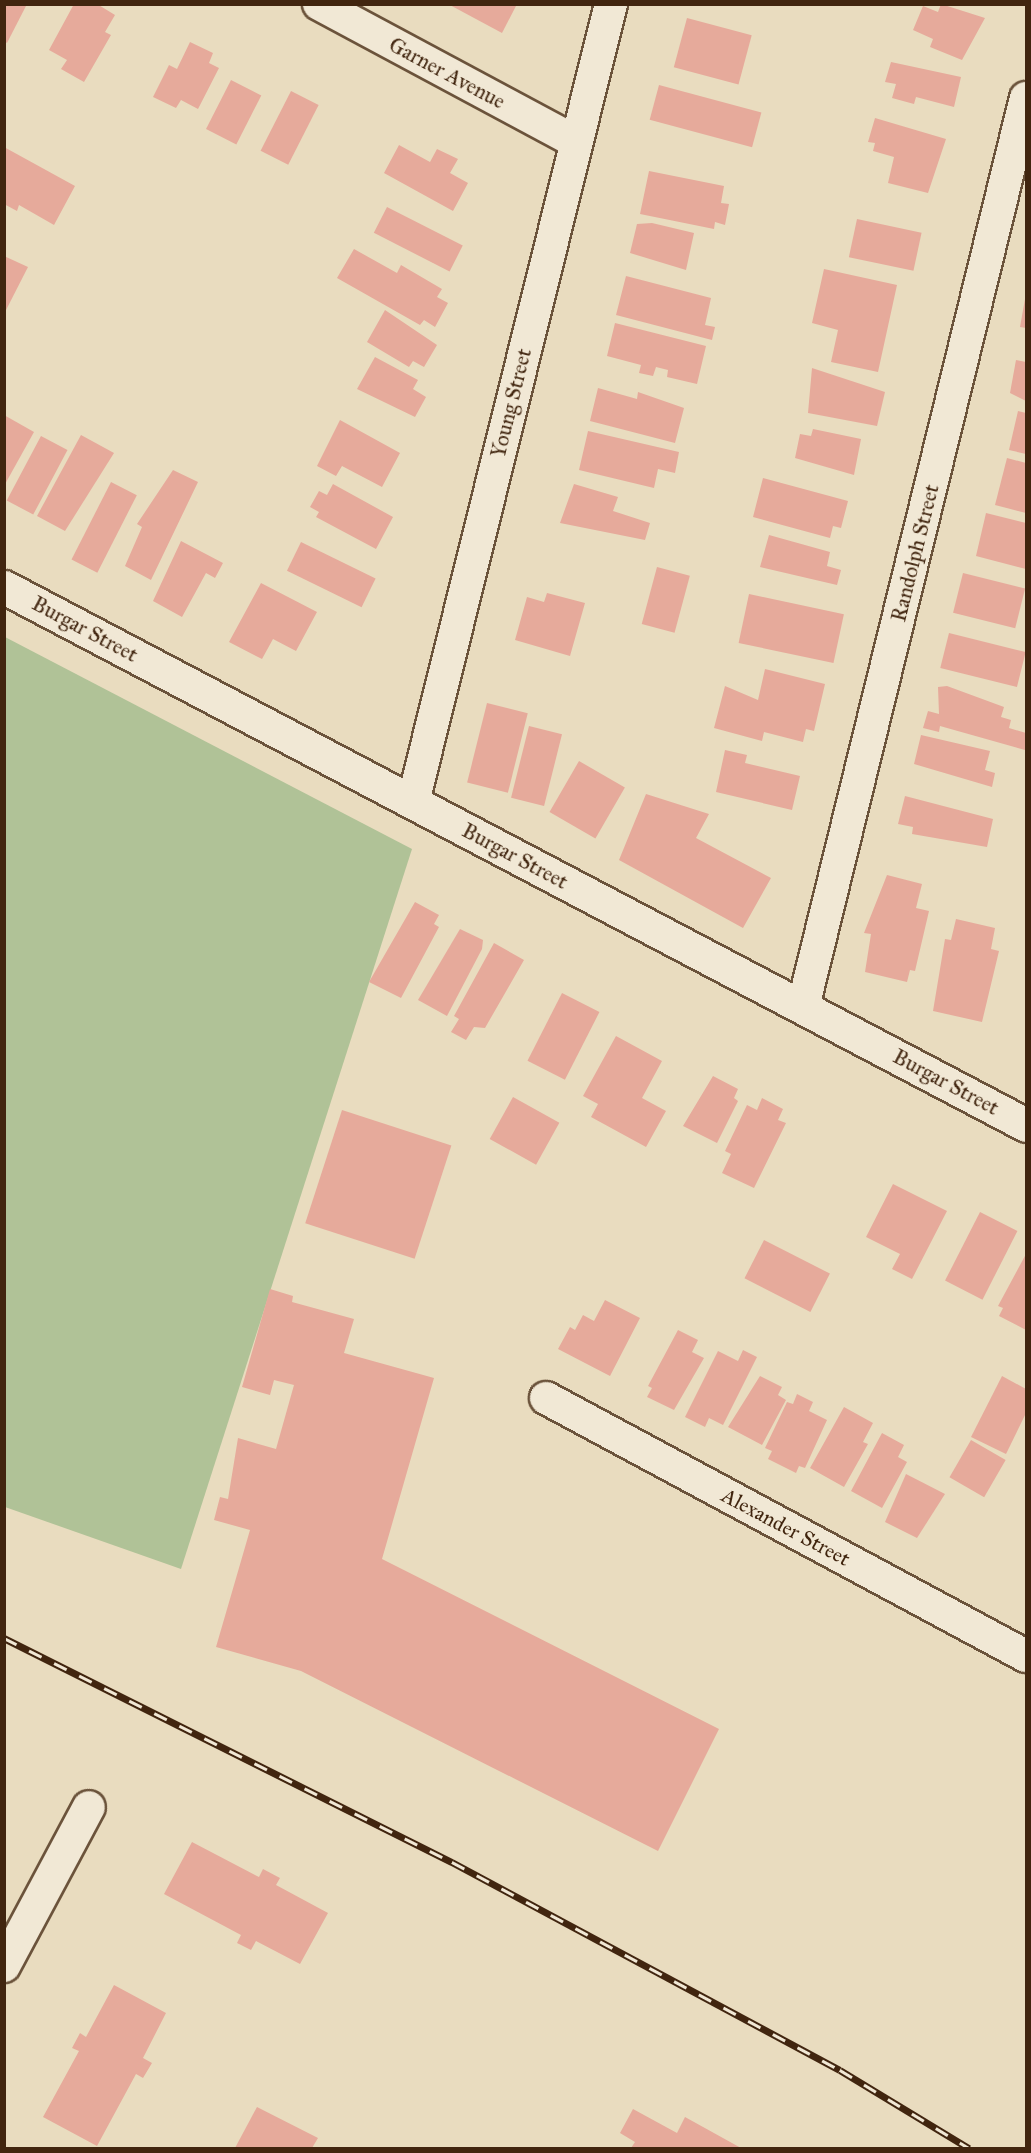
<!DOCTYPE html>
<style>
body{margin:0}
#map{position:relative;width:1031px;height:2153px;overflow:hidden;background:#e9dcbf;font-family:"IM FELL Great Primer",serif}
div>[style]{position:absolute}
.green>*{inset:0;background:#b0c297}
.building>*{inset:0;background:#e6aa9b;transform-origin:0 0}
.roads{filter:drop-shadow(2px 0 #6b533b) drop-shadow(-2px 0 #6b533b) drop-shadow(0 2px #6b533b) drop-shadow(0 -2px #6b533b)}
.street>*{height:32px;margin:-16px;padding:0 16px;transform-origin:16px;border-radius:16px;background:#f1e8d5}
.secondary>*{height:33px;margin:-16.5px;padding:0 16.5px;transform-origin:16.5px;border-radius:16.5px;background:#f1e8d5}
.rail>*{height:7px;margin-top:-3.5px;transform-origin:0;background:repeating-linear-gradient(90deg,#f1e8d5 0 14px,#41250f 0 28px);box-sizing:border-box;border-block:2px solid #41250f}
span{translate:-50% -50%;white-space:nowrap;text-align:center;line-height:1.15;-webkit-text-stroke:4.5px #f1e8d5;paint-order:stroke}
.street-label{font-size:21px;color:#41250f}
.frame{position:absolute;inset:0;border:6px solid #41250f;pointer-events:none}
</style>
<div id="map">
<div class="green">
<i style="clip-path:polygon(5px 637px,412px 849px,181px 1569px,5px 1507px)"></i>
</div>
<div class="building">
<i style="clip-path:polygon(4px 4px,27px 4px,7px 43px,4px 41px)"></i>
<i style="clip-path:polygon(74px 4px,97px 4px,115px 15px,105px 32px,111px 35px,84px 82px,61px 69px,67px 60px,49px 50px)"></i>
<i style="clip-path:polygon(448px 4px,517px 4px,502px 33px)"></i>
<i style="clip-path:polygon(941px 4px,985px 18px,962px 60px,930px 47px,933px 39px,913px 30px,923px 6px,938px 12px)"></i>
<i style="left:687px;top:18px;width:67px;height:51px;rotate:15deg"></i>
<i style="clip-path:polygon(190px 42px,213px 53px,209px 63px,219px 68px,198px 109px,181px 100px,176px 108px,153px 97px,169px 65px,177px 69px)"></i>
<i style="clip-path:polygon(891px 62px,961px 77px,954px 107px,916px 97px,914px 104px,892px 98px,896px 84px,885px 82px)"></i>
<i style="left:231px;top:80px;width:34px;height:55px;rotate:27deg"></i>
<i style="left:659px;top:85px;width:106px;height:36px;rotate:15deg"></i>
<i style="left:291px;top:91px;width:31px;height:67px;rotate:27deg"></i>
<i style="clip-path:polygon(875px 118px,946px 139px,928px 193px,888px 183px,894px 157px,873px 151px,875px 143px,868px 142px)"></i>
<i style="clip-path:polygon(399px 145px,430px 162px,437px 149px,458px 159px,450px 173px,468px 183px,453px 211px,384px 173px)"></i>
<i style="clip-path:polygon(4px 147px,75px 186px,54px 225px,19px 205px,17px 211px,4px 204px)"></i>
<i style="clip-path:polygon(649px 171px,724px 186px,721px 203px,729px 204px,725px 225px,715px 222px,714px 229px,640px 214px)"></i>
<i style="left:387px;top:207px;width:85px;height:29px;rotate:27deg"></i>
<i style="left:857px;top:219px;width:66px;height:39px;rotate:12deg"></i>
<i style="clip-path:polygon(652px 223px,694px 233px,686px 270px,630px 253px,637px 224px)"></i>
<i style="clip-path:polygon(354px 249px,397px 273px,401px 265px,442px 289px,437px 297px,448px 303px,435px 327px,424px 320px,420px 325px,337px 278px)"></i>
<i style="clip-path:polygon(4px 256px,28px 267px,4px 314px)"></i>
<i style="clip-path:polygon(824px 269px,897px 285px,878px 372px,831px 362px,838px 330px,812px 323px)"></i>
<i style="clip-path:polygon(626px 276px,711px 298px,705px 325px,715px 327px,712px 340px,616px 315px)"></i>
<i style="clip-path:polygon(1025px 299px,1026px 299px,1026px 328px,1020px 327px)"></i>
<i style="clip-path:polygon(385px 310px,437px 345px,424px 367px,413px 361px,409px 367px,367px 342px)"></i>
<i style="clip-path:polygon(615px 323px,706px 346px,697px 384px,667px 377px,668px 370px,656px 367px,653px 376px,639px 373px,641px 365px,607px 356px)"></i>
<i style="clip-path:polygon(375px 357px,418px 380px,413px 389px,426px 397px,415px 417px,357px 389px)"></i>
<i style="clip-path:polygon(1016px 360px,1026px 362px,1026px 401px,1010px 393px)"></i>
<i style="clip-path:polygon(812px 368px,885px 392px,877px 426px,808px 413px)"></i>
<i style="clip-path:polygon(598px 388px,637px 399px,638px 392px,684px 408px,675px 443px,590px 421px)"></i>
<i style="clip-path:polygon(1018px 411px,1026px 413px,1026px 454px,1009px 450px)"></i>
<i style="clip-path:polygon(4px 415px,34px 432px,4px 486px)"></i>
<i style="clip-path:polygon(340px 420px,400px 453px,382px 487px,342px 466px,336px 476px,317px 466px)"></i>
<i style="clip-path:polygon(813px 429px,861px 439px,854px 475px,795px 458px,800px 434px,811px 436px)"></i>
<i style="clip-path:polygon(588px 431px,679px 452px,675px 473px,658px 469px,654px 488px,579px 470px)"></i>
<i style="clip-path:polygon(81px 435px,114px 453px,65px 531px,37px 516px)"></i>
<i style="left:41px;top:436px;width:30px;height:73px;rotate:28deg"></i>
<i style="clip-path:polygon(1007px 458px,1026px 463px,1026px 513px,995px 505px)"></i>
<i style="clip-path:polygon(173px 470px,198px 482px,151px 580px,125px 566px,142px 527px,137px 524px)"></i>
<i style="clip-path:polygon(763px 478px,848px 501px,841px 528px,833px 526px,830px 538px,753px 517px)"></i>
<i style="left:111px;top:482px;width:29px;height:87px;rotate:27deg"></i>
<i style="clip-path:polygon(333px 484px,393px 517px,376px 549px,316px 517px,319px 512px,310px 507px,319px 491px,327px 495px)"></i>
<i style="clip-path:polygon(574px 484px,618px 497px,613px 511px,650px 523px,645px 540px,560px 523px)"></i>
<i style="clip-path:polygon(986px 513px,1026px 523px,1026px 569px,976px 556px)"></i>
<i style="clip-path:polygon(769px 535px,830px 552px,827px 566px,841px 570px,837px 585px,760px 567px)"></i>
<i style="clip-path:polygon(181px 541px,223px 563px,215px 578px,206px 573px,182px 617px,153px 601px)"></i>
<i style="left:301px;top:542px;width:83px;height:32px;rotate:26deg"></i>
<i style="left:657px;top:567px;width:34px;height:59px;rotate:15deg"></i>
<i style="left:963px;top:573px;width:64px;height:41px;rotate:14deg"></i>
<i style="clip-path:polygon(261px 583px,317px 612px,296px 651px,273px 639px,262px 659px,229px 642px)"></i>
<i style="clip-path:polygon(547px 593px,585px 603px,570px 656px,515px 640px,527px 597px,544px 602px)"></i>
<i style="left:749px;top:594px;width:97px;height:50px;rotate:12deg"></i>
<i style="left:949px;top:633px;width:79px;height:36px;rotate:14deg"></i>
<i style="clip-path:polygon(765px 669px,825px 684px,814px 731px,806px 729px,803px 742px,764px 732px,762px 741px,714px 728px,725px 686px,758px 700px)"></i>
<i style="clip-path:polygon(947px 686px,1004px 707px,1001px 717px,1011px 720px,1009px 728px,1026px 733px,1025px 750px,940px 726px,939px 732px,923px 728px,928px 711px,939px 714px,938px 687px)"></i>
<i style="left:487px;top:703px;width:42px;height:82px;rotate:14deg"></i>
<i style="left:529px;top:726px;width:34px;height:74px;rotate:14deg"></i>
<i style="clip-path:polygon(921px 735px,990px 751px,985px 770px,995px 773px,992px 787px,914px 764px)"></i>
<i style="clip-path:polygon(725px 750px,747px 755px,745px 763px,800px 776px,792px 810px,716px 792px)"></i>
<i style="left:579px;top:761px;width:53px;height:59px;rotate:30deg"></i>
<i style="clip-path:polygon(646px 794px,709px 814px,696px 838px,771px 878px,743px 928px,619px 860px)"></i>
<i style="clip-path:polygon(905px 796px,993px 819px,987px 847px,912px 834px,913px 827px,898px 824px)"></i>
<i style="clip-path:polygon(887px 875px,922px 884px,916px 908px,929px 911px,915px 971px,910px 970px,907px 982px,865px 972px,871px 934px,864px 933px)"></i>
<i style="clip-path:polygon(415px 902px,439px 915px,434px 924px,439px 927px,401px 998px,369px 982px)"></i>
<i style="clip-path:polygon(956px 919px,995px 928px,991px 949px,999px 951px,982px 1022px,933px 1011px,945px 939px,951px 940px)"></i>
<i style="clip-path:polygon(460px 929px,483px 940px,482px 949px,447px 1016px,418px 1000px)"></i>
<i style="clip-path:polygon(494px 943px,524px 960px,485px 1028px,474px 1027px,466px 1040px,451px 1032px,459px 1019px,454px 1016px)"></i>
<i style="left:562px;top:993px;width:42px;height:76px;rotate:27deg"></i>
<i style="clip-path:polygon(616px 1036px,662px 1061px,642px 1098px,666px 1111px,646px 1147px,591px 1117px,598px 1104px,583px 1096px)"></i>
<i style="clip-path:polygon(713px 1076px,738px 1089px,734px 1098px,738px 1101px,717px 1143px,683px 1126px)"></i>
<i style="left:513px;top:1097px;width:53px;height:48px;rotate:29deg"></i>
<i style="clip-path:polygon(762px 1098px,783px 1109px,778px 1120px,786px 1123px,754px 1188px,722px 1173px,731px 1154px,725px 1151px,747px 1105px,757px 1110px)"></i>
<i style="left:342px;top:1110px;width:115px;height:119px;rotate:18deg"></i>
<i style="clip-path:polygon(893px 1184px,947px 1211px,912px 1279px,892px 1269px,900px 1254px,866px 1237px)"></i>
<i style="left:980px;top:1212px;width:42px;height:77px;rotate:27deg"></i>
<i style="left:764px;top:1240px;width:74px;height:43px;rotate:27deg"></i>
<i style="clip-path:polygon(1026px 1254px,1026px 1330px,999px 1316px,1003px 1308px,998px 1306px)"></i>
<i style="clip-path:polygon(270px 1289px,293px 1296px,292px 1302px,354px 1319px,344px 1353px,434px 1378px,382px 1559px,719px 1729px,658px 1851px,301px 1671px,216px 1647px,250px 1530px,214px 1520px,220px 1497px,228px 1499px,238px 1438px,276px 1449px,294px 1385px,274px 1380px,270px 1395px,242px 1387px)"></i>
<i style="clip-path:polygon(605px 1300px,640px 1318px,610px 1376px,558px 1349px,570px 1327px,575px 1330px,583px 1315px,594px 1321px)"></i>
<i style="clip-path:polygon(678px 1330px,698px 1340px,692px 1352px,704px 1358px,674px 1410px,647px 1397px,652px 1388px,648px 1386px)"></i>
<i style="clip-path:polygon(743px 1350px,757px 1357px,723px 1425px,709px 1418px,705px 1427px,685px 1417px,718px 1351px,738px 1361px)"></i>
<i style="clip-path:polygon(760px 1376px,782px 1387px,778px 1395px,786px 1400px,762px 1445px,728px 1427px)"></i>
<i style="clip-path:polygon(1002px 1376px,1026px 1389px,1026px 1413px,1006px 1454px,971px 1437px)"></i>
<i style="clip-path:polygon(797px 1394px,813px 1402px,809px 1411px,827px 1420px,805px 1468px,799px 1466px,796px 1473px,768px 1459px,772px 1451px,765px 1448px,787px 1402px,793px 1404px)"></i>
<i style="clip-path:polygon(844px 1407px,873px 1423px,863px 1442px,868px 1444px,844px 1487px,810px 1468px)"></i>
<i style="clip-path:polygon(882px 1433px,904px 1445px,898px 1457px,907px 1462px,882px 1508px,851px 1491px)"></i>
<i style="left:971px;top:1440px;width:40px;height:43px;rotate:30deg"></i>
<i style="clip-path:polygon(906px 1474px,945px 1494px,917px 1538px,885px 1522px)"></i>
<i style="clip-path:polygon(192px 1842px,259px 1877px,263px 1869px,280px 1878px,276px 1885px,328px 1913px,300px 1964px,256px 1941px,251px 1950px,237px 1943px,241px 1935px,164px 1894px)"></i>
<i style="clip-path:polygon(114px 1985px,166px 2013px,143px 2058px,152px 2063px,143px 2078px,136px 2074px,97px 2146px,43px 2117px,79px 2051px,72px 2048px,80px 2033px,86px 2037px)"></i>
<i style="clip-path:polygon(257px 2107px,318px 2138px,312px 2148px,235px 2148px)"></i>
<i style="clip-path:polygon(633px 2109px,677px 2133px,685px 2117px,741px 2148px,631px 2148px,635px 2142px,620px 2133px)"></i>
</div>
<div class="roads">
<div class="street">
<i style="left:319px;top:4px;width:290px;rotate:28.2deg"></i>
<i style="left:413px;top:802px;width:822px;rotate:-76.07deg"></i>
<i style="left:803px;top:1007px;width:936px;rotate:-76.22deg"></i>
<i style="left:546px;top:1398px;width:545px;rotate:28.26deg"></i>
<i style="left:4px;top:1966px;width:180px;rotate:-61.9deg"></i>
</div>
<div class="secondary">
<i style="left:4px;top:587px;width:1155px;rotate:27.76deg"></i>
</div>
</div>
<div class="rail">
<i style="left:4px;top:1638px;width:501px;rotate:26.57deg"></i>
<i style="left:452px;top:1862px;width:440px;rotate:28.2deg"></i>
<i style="left:840px;top:2070px;width:151px;rotate:31.2deg"></i>
</div>
<div class="street-label">
<span style="left:447px;top:73px;rotate:28deg">Garner Avenue</span>
<span style="left:511px;top:403px;rotate:-76deg">Young Street</span>
<span style="left:915px;top:553px;rotate:-76deg">Randolph Street</span>
<span style="left:85px;top:629px;rotate:28deg">Burgar Street</span>
<span style="left:515px;top:856px;rotate:28deg">Burgar Street</span>
<span style="left:946px;top:1082px;rotate:28deg">Burgar Street</span>
<span style="left:786px;top:1527px;rotate:28deg">Alexander Street</span>
</div>
<div class="frame"></div>
</div>
